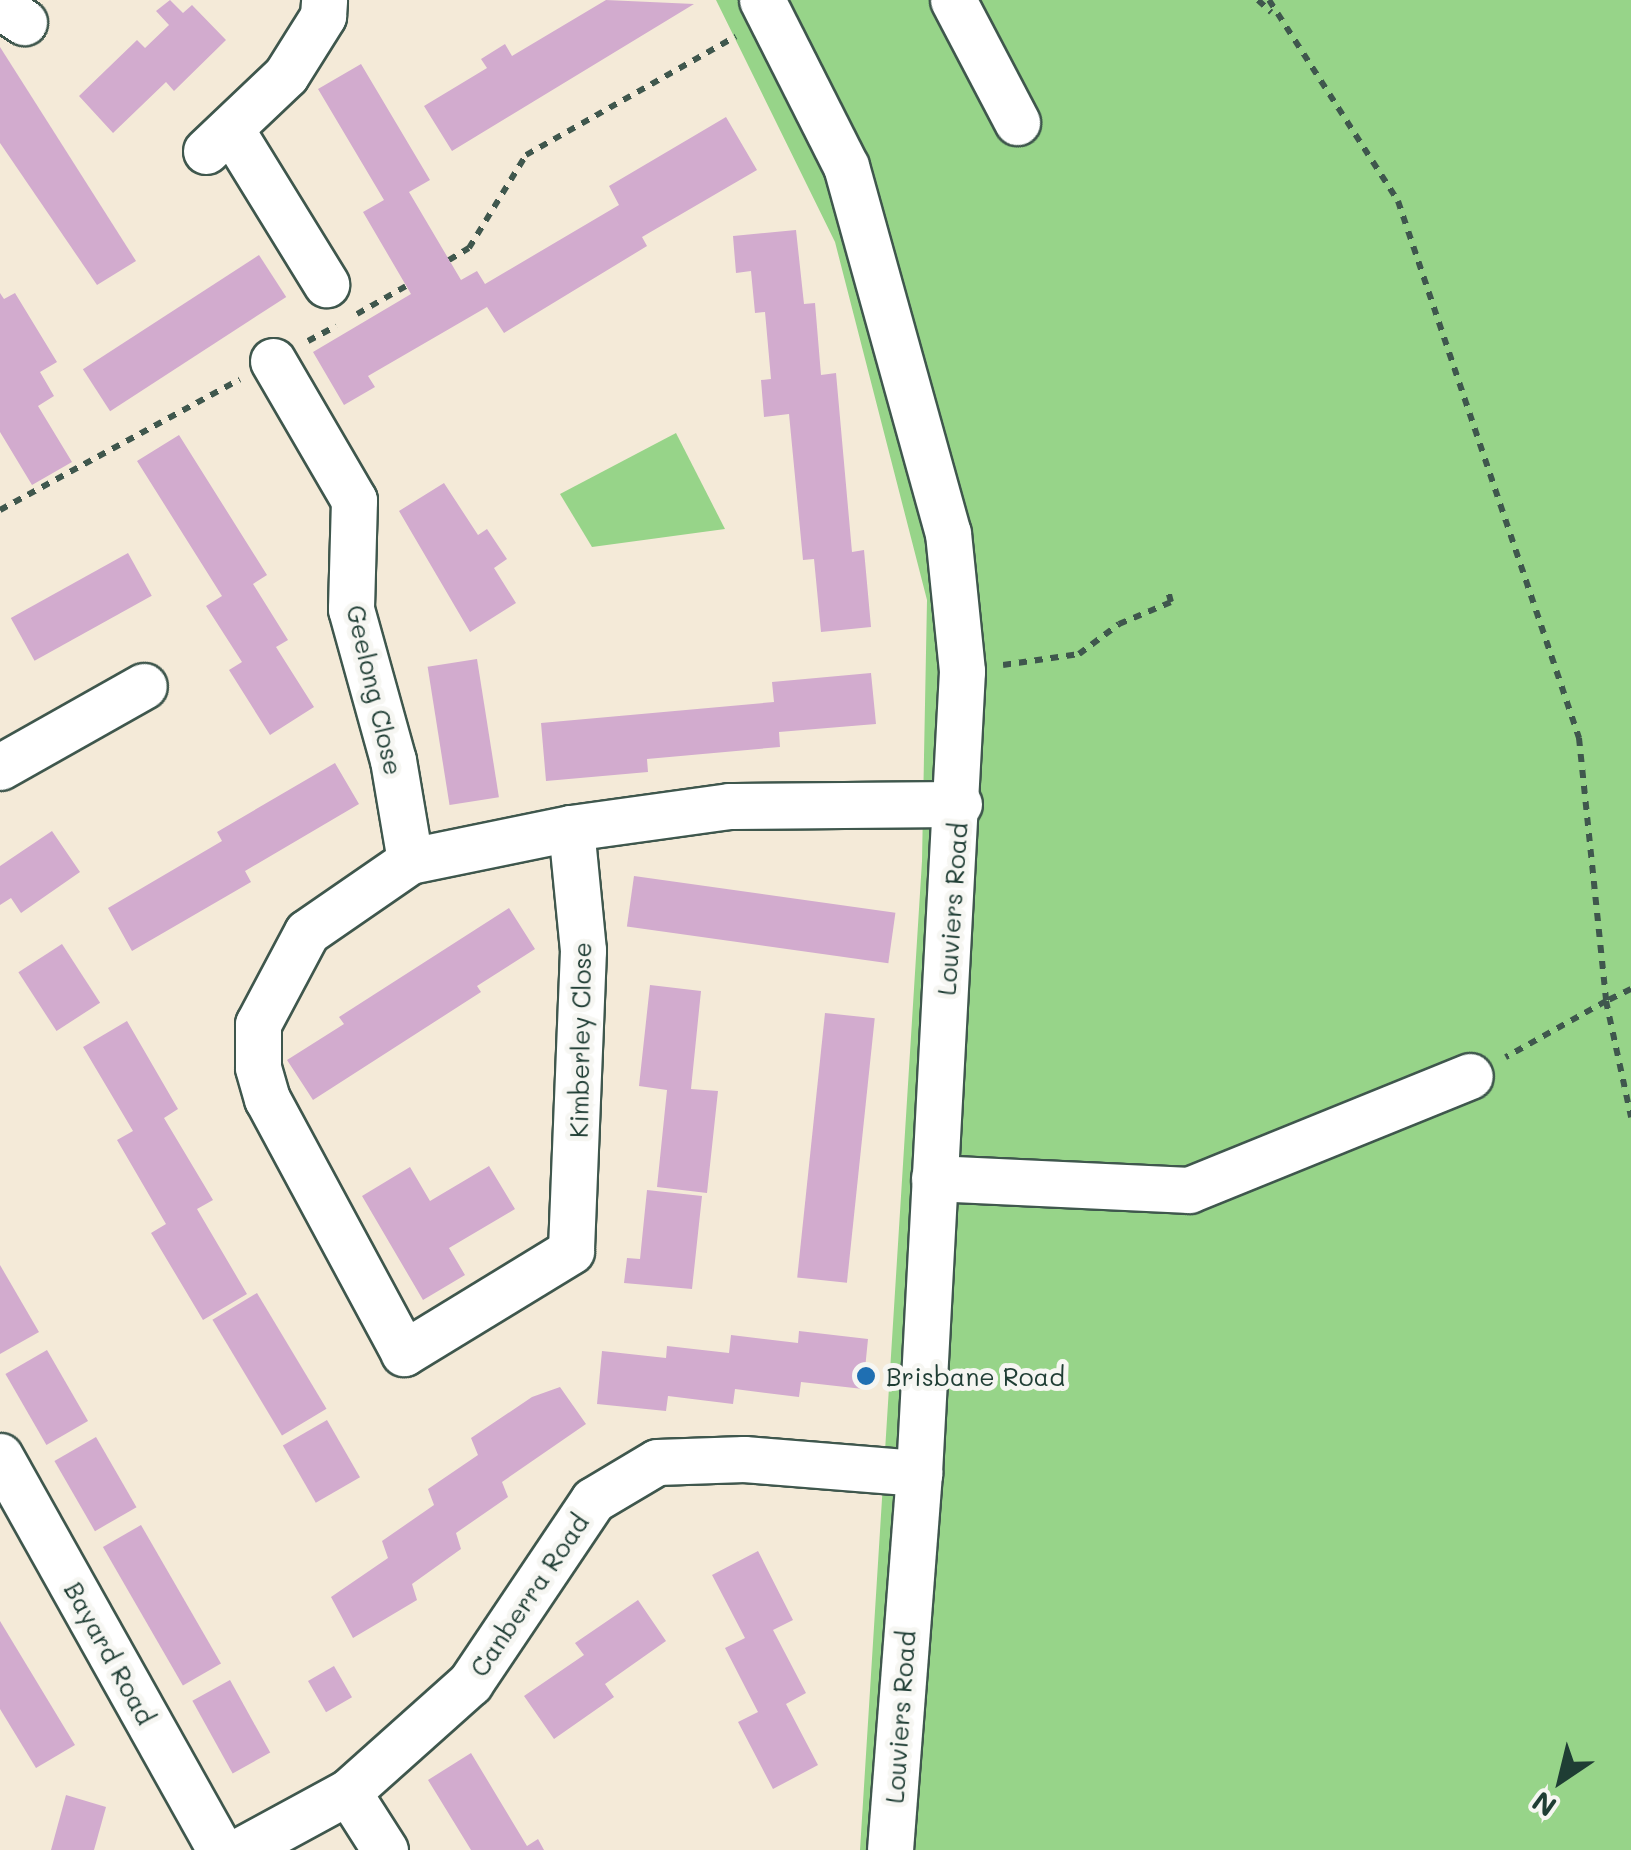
<!DOCTYPE html>
<style>
body{margin:0}
#map{position:relative;width:1631px;height:1850px;overflow:hidden;background:#f4ead8;font-family:Mali,sans-serif}
div>[style]{position:absolute}
.green>*{inset:0;background:#97d489}
.building>*{inset:0;background:#d2abce;transform-origin:0 0}
.path>*{height:6px;margin-top:-3px;transform-origin:0;background:repeating-linear-gradient(90deg,#3f574d 0 8px,transparent 0 16px)}
.roads{filter:drop-shadow(2px 0 #3f574d) drop-shadow(-2px 0 #3f574d) drop-shadow(0 2px #3f574d) drop-shadow(0 -2px #3f574d)}
.minor>*{height:45px;margin:-22.5px;padding:0 22.5px;transform-origin:22.5px;border-radius:22.5px;background:#fff}
.dots>*{width:28px;height:28px;translate:-50% -50%;box-sizing:border-box;border:5px solid #f6f6f2;border-radius:50%}
span{translate:-50% -50%;white-space:nowrap;text-align:center;line-height:1.15;-webkit-text-stroke:10px #f6f6f2;paint-order:stroke}
.street-label{font-size:25px;color:#1f3d34}
.poi-label{font-size:25px;color:#1f3d34}
.left{translate:0 -50%;text-align:left}
.north{position:absolute;left:1511px;top:1730px;width:100px;height:100px;-webkit-text-stroke:8px #f6f6f2;paint-order:stroke;rotate:215deg;font-size:28px;font-weight:700;line-height:40px;text-align:center;color:#1f3d34}
.north::after{content:'';display:block;margin:auto;width:35px;height:45px;background:#1f3d34;clip-path:polygon(50% 0,100% 100%,50% 72%,0 100%)}
</style>
<div id="map">
<div class="green">
<i style="clip-path:polygon(716px 0,1631px 0,1631px 1850px,860px 1850px,922px 861px,927px 600px,835px 242px)"></i>
<i style="clip-path:polygon(676px 433px,725px 529px,592px 547px,560px 494px)"></i>
</div>
<div class="building">
<i style="clip-path:polygon(170px 0,183px 13px,192px 5px,226px 40px,174px 91px,166px 82px,113px 133px,79px 96px,137px 40px,145px 48px,169px 25px,156px 11px)"></i>
<i style="clip-path:polygon(606px 0,694px 4px,452px 151px,424px 106px,487px 68px,481px 59px,505px 44px,512px 56px)"></i>
<i style="clip-path:polygon(0 47px,136px 261px,97px 285px,0 143px)"></i>
<i style="clip-path:polygon(361px 64px,430px 180px,409px 192px,461px 280px,477px 271px,485px 284px,619px 205px,609px 186px,726px 117px,757px 170px,642px 237px,647px 246px,504px 333px,487px 307px,368px 376px,375px 387px,344px 405px,313px 352px,411px 294px,363px 212px,384px 200px,318px 89px)"></i>
<i style="clip-path:polygon(796px 230px,804px 304px,815px 303px,821px 375px,836px 373px,852px 552px,864px 550px,871px 627px,821px 632px,814px 559px,803px 560px,789px 414px,764px 417px,761px 380px,771px 379px,765px 312px,755px 313px,751px 271px,736px 273px,733px 236px)"></i>
<i style="left:259px;top:255px;width:50px;height:210px;rotate:57deg"></i>
<i style="clip-path:polygon(0 293px,4px 299px,15px 293px,57px 362px,40px 372px,54px 396px,38px 406px,72px 462px,32px 485px,0 432px)"></i>
<i style="clip-path:polygon(179px 435px,267px 575px,253px 584px,288px 640px,276px 647px,314px 707px,270px 735px,229px 670px,242px 662px,206px 606px,222px 596px,137px 461px)"></i>
<i style="clip-path:polygon(444px 483px,478px 535px,487px 529px,507px 559px,494px 568px,516px 603px,470px 632px,399px 511px)"></i>
<i style="left:128px;top:553px;width:49px;height:134px;rotate:61deg"></i>
<i style="left:477px;top:659px;width:140px;height:50px;rotate:81deg"></i>
<i style="clip-path:polygon(871px 673px,876px 724px,779px 732px,780px 747px,647px 759px,648px 772px,546px 781px,541px 723px,774px 702px,772px 682px)"></i>
<i style="clip-path:polygon(335px 763px,359px 804px,245px 871px,251px 882px,132px 951px,108px 908px,222px 841px,217px 832px)"></i>
<i style="clip-path:polygon(52px 831px,80px 872px,21px 913px,11px 898px,0 905px,0 866px)"></i>
<i style="left:634px;top:876px;width:264px;height:51px;rotate:8deg"></i>
<i style="clip-path:polygon(509px 908px,535px 949px,477px 986px,481px 992px,313px 1100px,287px 1060px,344px 1024px,339px 1017px)"></i>
<i style="left:62px;top:944px;width:70px;height:52px;rotate:57deg"></i>
<i style="clip-path:polygon(650px 985px,701px 991px,691px 1089px,718px 1091px,707px 1193px,657px 1187px,667px 1090px,639px 1086px)"></i>
<i style="left:825px;top:1013px;width:50px;height:266px;rotate:6deg"></i>
<i style="clip-path:polygon(127px 1021px,178px 1109px,164px 1118px,213px 1200px,197px 1209px,247px 1294px,203px 1320px,151px 1233px,166px 1224px,117px 1140px,133px 1131px,83px 1047px)"></i>
<i style="clip-path:polygon(489px 1166px,515px 1209px,449px 1248px,465px 1275px,423px 1300px,362px 1196px,410px 1167px,430px 1201px)"></i>
<i style="clip-path:polygon(647px 1190px,702px 1196px,692px 1289px,624px 1283px,627px 1258px,640px 1259px)"></i>
<i style="clip-path:polygon(0 1265px,39px 1332px,0 1354px)"></i>
<i style="left:257px;top:1293px;width:135px;height:52px;rotate:59deg"></i>
<i style="clip-path:polygon(799px 1331px,868px 1339px,863px 1389px,801px 1382px,799px 1397px,735px 1389px,733px 1404px,668px 1396px,666px 1411px,597px 1404px,602px 1351px,666px 1358px,667px 1346px,729px 1353px,731px 1335px,798px 1343px)"></i>
<i style="left:47px;top:1350px;width:82px;height:48px;rotate:60deg"></i>
<i style="clip-path:polygon(560px 1387px,586px 1424px,502px 1482px,508px 1497px,456px 1533px,461px 1549px,412px 1584px,417px 1600px,353px 1638px,331px 1597px,388px 1558px,382px 1541px,434px 1505px,428px 1489px,478px 1455px,471px 1438px,532px 1397px)"></i>
<i style="left:327px;top:1420px;width:66px;height:51px;rotate:60deg"></i>
<i style="left:96px;top:1437px;width:81px;height:48px;rotate:60deg"></i>
<i style="left:141px;top:1525px;width:160px;height:44px;rotate:60deg"></i>
<i style="clip-path:polygon(758px 1551px,793px 1620px,773px 1630px,806px 1693px,786px 1704px,818px 1765px,773px 1789px,738px 1722px,758px 1712px,725px 1648px,745px 1638px,712px 1575px)"></i>
<i style="clip-path:polygon(638px 1600px,666px 1641px,605px 1684px,614px 1697px,554px 1739px,524px 1696px,584px 1655px,575px 1643px)"></i>
<i style="clip-path:polygon(0 1621px,75px 1745px,36px 1768px,0 1709px)"></i>
<i style="left:334px;top:1666px;width:36px;height:30px;rotate:60deg"></i>
<i style="left:230px;top:1680px;width:83px;height:43px;rotate:61deg"></i>
<i style="clip-path:polygon(471px 1753px,527px 1846px,538px 1839px,544px 1850px,471px 1850px,428px 1780px)"></i>
<i style="clip-path:polygon(66px 1795px,106px 1807px,94px 1850px,51px 1850px)"></i>
</div>
<div class="path">
<i style="left:1258px;top:0;width:18px;rotate:43deg"></i>
<i style="left:1269px;top:0;width:239px;rotate:57.3deg"></i>
<i style="left:1398px;top:201px;width:567px;rotate:71.37deg"></i>
<i style="left:1579px;top:738px;width:264px;rotate:84.1deg"></i>
<i style="left:1606px;top:1001px;width:115px;rotate:150.8deg"></i>
<i style="left:449px;top:260px;width:23px;rotate:-31deg"></i>
<i style="left:469px;top:248px;width:109px;rotate:-58.5deg"></i>
<i style="left:526px;top:155px;width:241px;rotate:-29.5deg"></i>
<i style="left:357px;top:314px;width:56px;rotate:-29.7deg"></i>
<i style="left:308px;top:341px;width:32px;rotate:-28deg"></i>
<i style="left:0;top:510px;width:273px;rotate:-28.6deg"></i>
<i style="left:1003px;top:665px;width:77px;rotate:-8.2deg"></i>
<i style="left:1079px;top:654px;width:50px;rotate:-36.9deg"></i>
<i style="left:1119px;top:624px;width:56px;rotate:-22.9deg"></i>
<i style="left:1171px;top:602px;width:11px;rotate:-105deg"></i>
<i style="left:1631px;top:989px;width:28px;rotate:154deg"></i>
<i style="left:1606px;top:1001px;width:119px;rotate:77.8deg"></i>
</div>
<div class="roads">
<div class="minor">
<i style="left:762px;top:0;width:186px;rotate:63.2deg"></i>
<i style="left:846px;top:166px;width:381px;rotate:74.5deg"></i>
<i style="left:948px;top:533px;width:139px;rotate:84.2deg"></i>
<i style="left:962px;top:671px;width:803px;rotate:93.07deg"></i>
<i style="left:919px;top:1473px;width:378px;rotate:94.4deg"></i>
<i style="left:953px;top:0;width:138px;rotate:62.3deg"></i>
<i style="left:0;top:6px;width:29px;rotate:34deg"></i>
<i style="left:232px;top:131px;width:180px;rotate:58.4deg"></i>
<i style="left:206px;top:151px;width:110px;rotate:-43.5deg"></i>
<i style="left:286px;top:75px;width:70px;rotate:-57.9deg"></i>
<i style="left:323px;top:16px;width:16px;rotate:-86deg"></i>
<i style="left:273px;top:361px;width:161px;rotate:59.8deg"></i>
<i style="left:354px;top:500px;width:109px;rotate:91.6deg"></i>
<i style="left:351px;top:609px;width:157px;rotate:74.5deg"></i>
<i style="left:393px;top:760px;width:102px;rotate:80.4deg"></i>
<i style="left:0;top:767px;width:165px;rotate:-29.4deg"></i>
<i style="left:571px;top:828px;width:123px;rotate:84.4deg"></i>
<i style="left:583px;top:950px;width:301px;rotate:92.3deg"></i>
<i style="left:571px;top:1251px;width:196px;rotate:148.6deg"></i>
<i style="left:404px;top:1353px;width:289px;rotate:-118.3deg"></i>
<i style="left:267px;top:1099px;width:33px;rotate:-106deg"></i>
<i style="left:258px;top:1067px;width:43px;rotate:-90deg"></i>
<i style="left:258px;top:1024px;width:104px;rotate:-62deg"></i>
<i style="left:307px;top:932px;width:125px;rotate:-34.6deg"></i>
<i style="left:410px;top:861px;width:164px;rotate:-11.6deg"></i>
<i style="left:571px;top:828px;width:160px;rotate:-7.9deg"></i>
<i style="left:729px;top:806px;width:230px;rotate:-0.5deg"></i>
<i style="left:934px;top:1178px;width:255px;rotate:2.7deg"></i>
<i style="left:1189px;top:1190px;width:303px;rotate:-22.1deg"></i>
<i style="left:0;top:1456px;width:451px;rotate:60.8deg"></i>
<i style="left:348px;top:1792px;width:69px;rotate:57.5deg"></i>
<i style="left:241px;top:1850px;width:122px;rotate:-28.5deg"></i>
<i style="left:348px;top:1792px;width:164px;rotate:-41.8deg"></i>
<i style="left:470px;top:1683px;width:220px;rotate:-56.1deg"></i>
<i style="left:593px;top:1500px;width:74px;rotate:-30.7deg"></i>
<i style="left:657px;top:1462px;width:87px;rotate:-2deg"></i>
<i style="left:744px;top:1459px;width:176px;rotate:4.6deg"></i>
</div>
</div>
<div class="dots">
<i style="left:866px;top:1376px;background:#1f6fb2"></i>
</div>
<div class="street-label">
<span style="left:375px;top:690px;rotate:77deg">Geelong Close</span>
<span style="left:952px;top:909px;rotate:-86deg">Louviers Road</span>
<span style="left:580px;top:1040px;rotate:-89deg">Kimberley Close</span>
<span style="left:529px;top:1595px;rotate:-56deg">Canberra Road</span>
<span style="left:110px;top:1653px;rotate:61deg">Bayard Road</span>
<span style="left:900px;top:1717px;rotate:-86deg">Louviers Road</span>
</div>
<div class="poi-label">
<span class="left" style="left:886px;top:1376px">Brisbane Road</span>
</div>
<div class="north">N</div>
</div>
